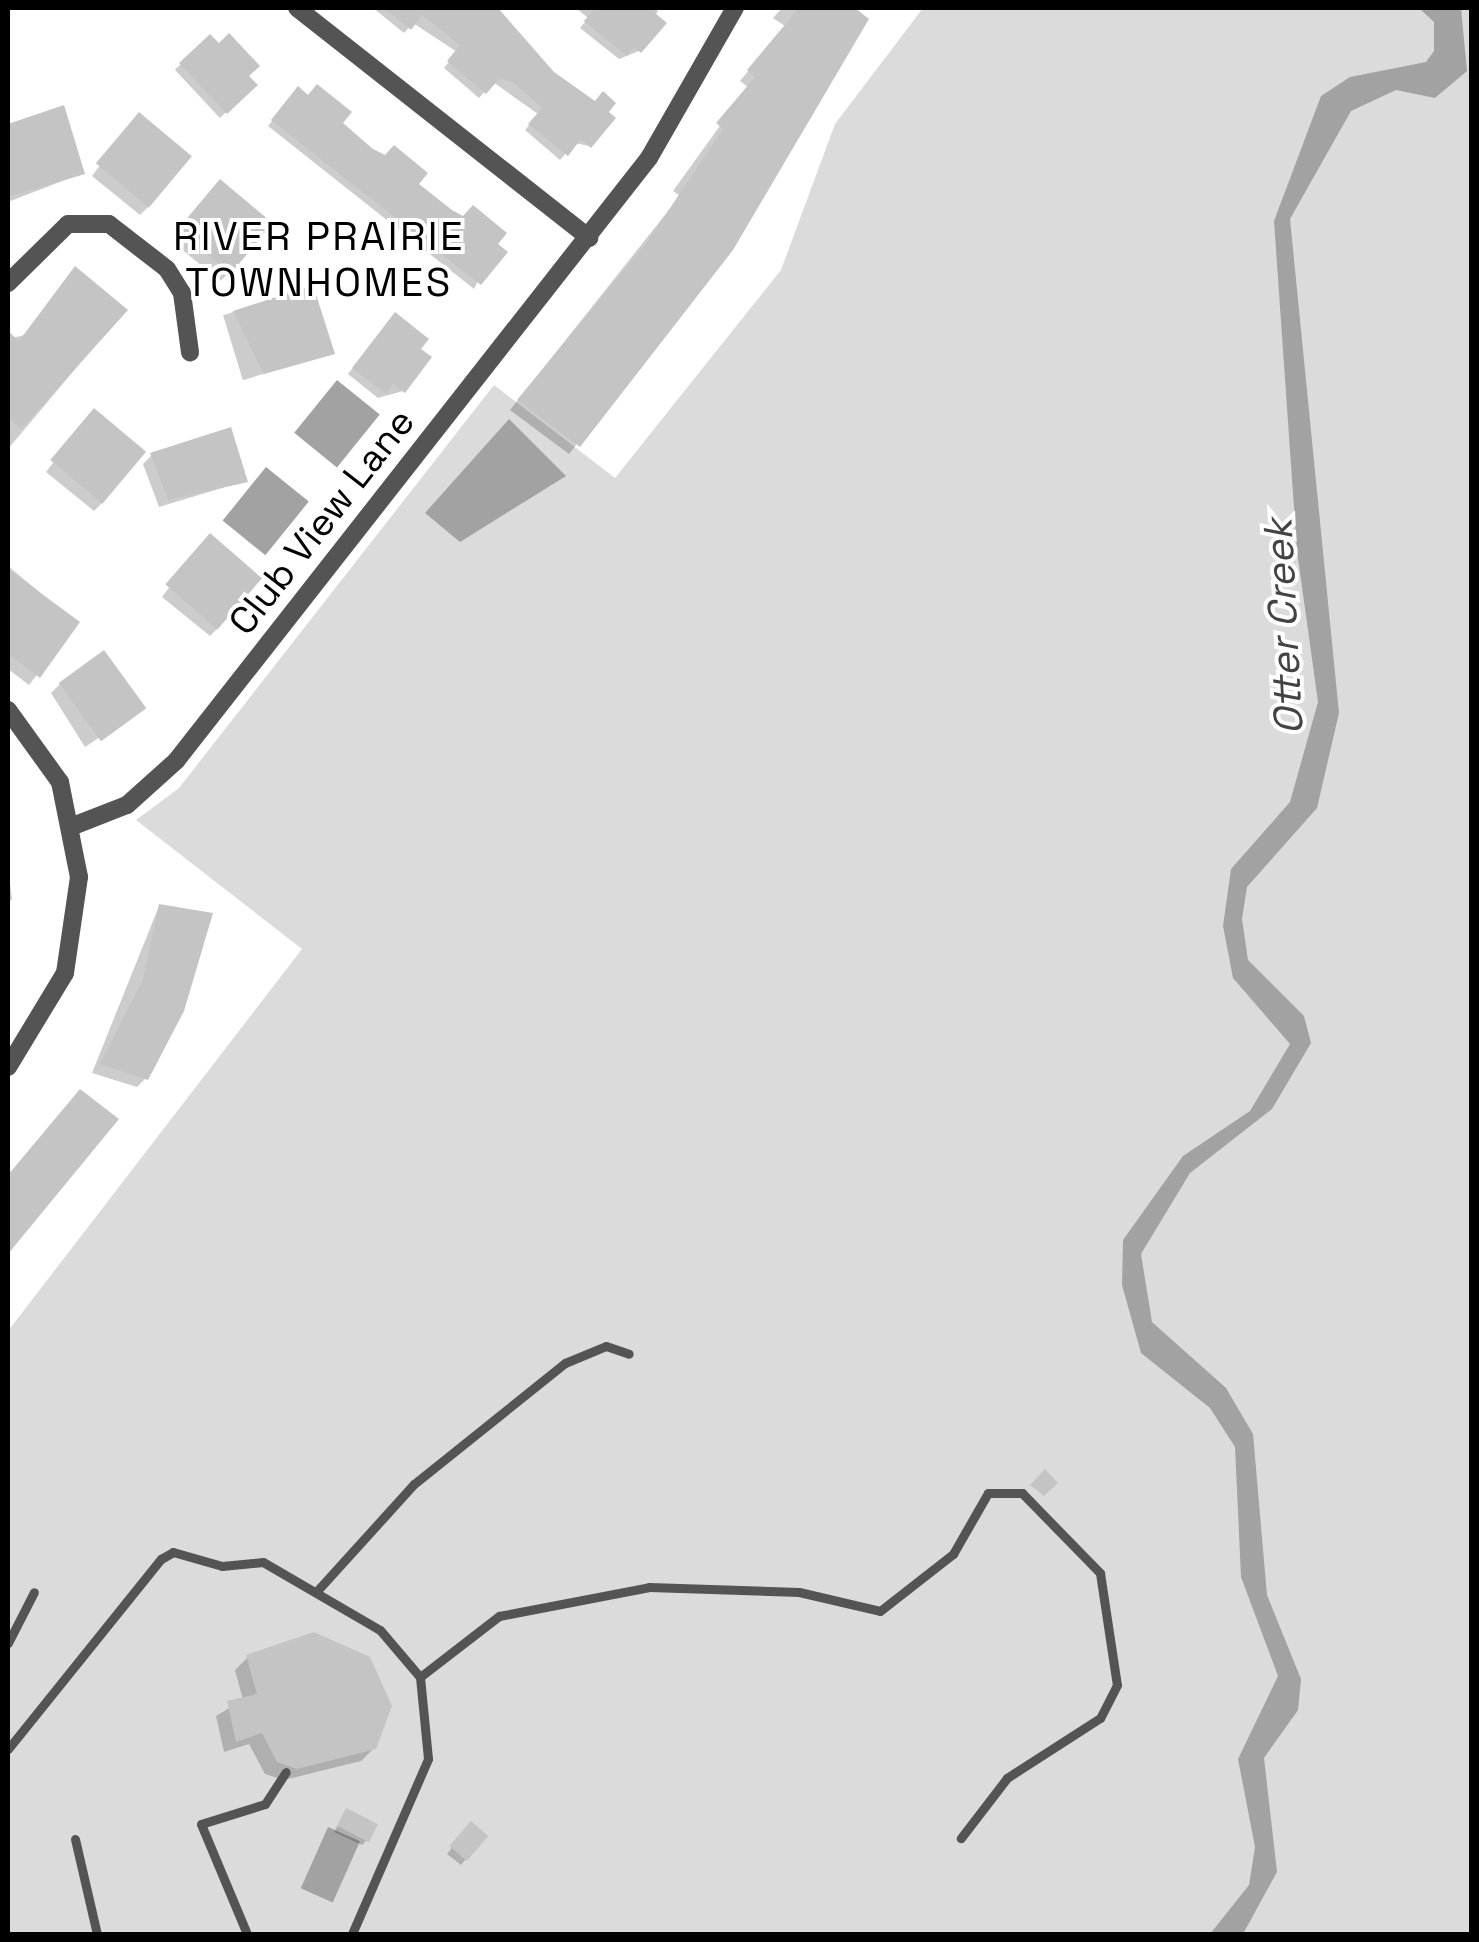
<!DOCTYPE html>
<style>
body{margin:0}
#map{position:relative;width:1479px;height:1942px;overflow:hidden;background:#fff;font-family:"Space Grotesk",sans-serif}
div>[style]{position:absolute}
.green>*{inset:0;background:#dbdbdb}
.water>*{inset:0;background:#a2a2a2;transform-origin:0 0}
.shadow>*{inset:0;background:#0003;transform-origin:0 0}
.building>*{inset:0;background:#c4c4c4;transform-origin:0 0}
.lane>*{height:9px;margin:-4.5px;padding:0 4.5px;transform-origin:4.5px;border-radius:4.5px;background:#545454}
.street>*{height:18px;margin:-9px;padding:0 9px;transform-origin:9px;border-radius:9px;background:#545454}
span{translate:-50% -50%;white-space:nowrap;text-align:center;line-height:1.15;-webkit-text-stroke:8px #fff;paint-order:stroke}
.street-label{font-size:38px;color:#000}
.neighbourhood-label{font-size:40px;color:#000;letter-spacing:2.5px}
.water-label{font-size:40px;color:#434343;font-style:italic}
.frame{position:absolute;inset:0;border:10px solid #000;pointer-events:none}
</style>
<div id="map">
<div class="green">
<i style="clip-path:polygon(923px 8px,1471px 8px,1471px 1934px,8px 1934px,8px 1331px,302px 949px,136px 820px,179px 788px,494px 385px,615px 478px,781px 270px,835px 124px)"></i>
</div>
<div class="water">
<i style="clip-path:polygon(1419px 8px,1461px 8px,1467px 71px,1435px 98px,1396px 90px,1351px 111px,1290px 219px,1339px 713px,1317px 808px,1247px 887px,1242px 919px,1248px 960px,1304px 1016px,1311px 1043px,1272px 1109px,1190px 1173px,1141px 1254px,1152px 1322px,1226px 1388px,1253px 1434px,1267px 1595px,1301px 1679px,1298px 1710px,1264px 1758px,1277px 1872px,1243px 1934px,1210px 1934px,1249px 1885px,1255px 1847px,1238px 1759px,1278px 1676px,1241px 1577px,1235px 1447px,1210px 1408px,1141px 1353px,1122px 1285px,1123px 1240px,1183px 1156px,1250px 1111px,1290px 1044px,1233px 978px,1223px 926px,1231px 869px,1290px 802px,1318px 702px,1297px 551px,1274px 221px,1321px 96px,1350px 77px,1426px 62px,1434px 51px,1434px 22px)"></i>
<i style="left:337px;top:380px;width:55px;height:68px;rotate:39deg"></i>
<i style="clip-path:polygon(509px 419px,566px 476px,460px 542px,425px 513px)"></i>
<i style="left:266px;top:467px;width:55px;height:69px;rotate:39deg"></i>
<i style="left:328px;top:1827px;width:35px;height:67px;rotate:24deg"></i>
</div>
<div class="shadow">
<i style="clip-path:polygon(373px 8px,470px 8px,485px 17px,494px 8px,553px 74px,589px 146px,575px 143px,560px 160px,525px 130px,538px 114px,493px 82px,479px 98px,444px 68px,457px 52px,413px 23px,404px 33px)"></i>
<i style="clip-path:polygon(576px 8px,659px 8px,639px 51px,619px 59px,580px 28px,588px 18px)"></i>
<i style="clip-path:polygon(782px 8px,851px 8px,866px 20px,731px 248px,569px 454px,510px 410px,680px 196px,673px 191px,748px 87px,740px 81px,785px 26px,773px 18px)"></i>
<i style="left:210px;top:37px;width:66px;height:48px;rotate:47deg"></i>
<i style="clip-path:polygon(293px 95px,495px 245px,474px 289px,268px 126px)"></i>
<i style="clip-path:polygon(62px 108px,83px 173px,8px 202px,8px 126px)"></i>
<i style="clip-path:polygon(131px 124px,149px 206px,140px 215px,92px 176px)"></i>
<i style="clip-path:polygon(212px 191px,229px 273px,220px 281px,173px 242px)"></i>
<i style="left:312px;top:288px;width:68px;height:93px;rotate:73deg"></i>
<i style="clip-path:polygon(124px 311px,8px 449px,8px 339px)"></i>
<i style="clip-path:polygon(390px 321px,417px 350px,403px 391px,378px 398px,348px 374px)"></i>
<i style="clip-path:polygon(85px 420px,103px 502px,94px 511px,46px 472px)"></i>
<i style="clip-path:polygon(152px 455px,245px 481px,159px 507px,143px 464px)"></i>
<i style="clip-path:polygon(201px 545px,219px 627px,210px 636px,162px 597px)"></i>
<i style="clip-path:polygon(8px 566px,77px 623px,29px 685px,8px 669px)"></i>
<i style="clip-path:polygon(60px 684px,143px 708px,85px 747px,51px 693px)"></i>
<i style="clip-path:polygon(8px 868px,12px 899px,8px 904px)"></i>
<i style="clip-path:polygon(159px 906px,146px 1078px,137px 1087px,92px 1073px)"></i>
<i style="clip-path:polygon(248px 1657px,374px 1748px,361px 1761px,284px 1780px,265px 1774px,249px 1744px,224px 1752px,216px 1716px,243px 1700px,235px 1670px)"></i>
<i style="clip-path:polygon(346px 1811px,368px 1839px,362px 1845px,334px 1832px)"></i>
<i style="clip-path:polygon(466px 1830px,484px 1836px,461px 1865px,447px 1854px)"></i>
</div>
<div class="building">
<i style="clip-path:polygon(384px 8px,498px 8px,554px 72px,595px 101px,603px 91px,616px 103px,609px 112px,616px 118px,591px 148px,581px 139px,568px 156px,528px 124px,542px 108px,513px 82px,500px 78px,486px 94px,447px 61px,460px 45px,422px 15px,411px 30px)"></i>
<i style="clip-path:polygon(595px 8px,649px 8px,667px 23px,641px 53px,634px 47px,627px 56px,584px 21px)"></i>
<i style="clip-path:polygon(799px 8px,855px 8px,869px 19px,733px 250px,580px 447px,517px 400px,648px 241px,723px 129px,716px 123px,755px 77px,747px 70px)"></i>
<i style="clip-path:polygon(229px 33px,260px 66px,249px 76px,258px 85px,227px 114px,179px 63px,210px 34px,219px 43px)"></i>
<i style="clip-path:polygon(317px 84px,352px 112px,343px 123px,373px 149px,385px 155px,394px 145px,428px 173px,419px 184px,452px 210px,463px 216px,473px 205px,507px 233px,498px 244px,508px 252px,481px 285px,271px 120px,298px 86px,308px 95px)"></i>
<i style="clip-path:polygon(64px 105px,85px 174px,8px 197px,8px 124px)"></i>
<i style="left:139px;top:112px;width:69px;height:67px;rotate:40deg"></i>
<i style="left:220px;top:179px;width:69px;height:66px;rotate:40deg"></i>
<i style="clip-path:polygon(75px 266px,128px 310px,21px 429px,8px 418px,8px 331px,19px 341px)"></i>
<i style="clip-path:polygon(313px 285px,335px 354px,264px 374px,233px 311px)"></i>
<i style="clip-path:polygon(395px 312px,429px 339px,421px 349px,432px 357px,405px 393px,393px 384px,386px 394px,352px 368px)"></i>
<i style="left:94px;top:408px;width:68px;height:68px;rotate:40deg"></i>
<i style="clip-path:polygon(231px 427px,248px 482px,168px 500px,150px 453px)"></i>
<i style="left:210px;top:533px;width:69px;height:68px;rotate:41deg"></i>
<i style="clip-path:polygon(8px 569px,80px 622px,40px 678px,8px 654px)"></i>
<i style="left:104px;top:650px;width:72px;height:56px;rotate:54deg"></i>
<i style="clip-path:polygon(159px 904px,213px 913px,184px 1011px,148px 1080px,100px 1064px,143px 979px)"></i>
<i style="clip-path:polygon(80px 1089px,119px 1119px,8px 1254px,8px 1175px)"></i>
<i style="clip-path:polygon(1045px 1469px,1058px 1483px,1044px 1496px,1030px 1485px)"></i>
<i style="clip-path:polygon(314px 1632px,370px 1657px,392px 1706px,376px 1749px,297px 1769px,277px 1762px,262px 1733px,236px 1742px,227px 1701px,257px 1694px,246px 1655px)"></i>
<i style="left:346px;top:1808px;width:36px;height:20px;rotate:27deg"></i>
<i style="left:471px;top:1821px;width:23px;height:33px;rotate:41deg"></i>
</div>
<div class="lane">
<i style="left:316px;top:1592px;width:146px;rotate:-47.8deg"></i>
<i style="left:414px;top:1484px;width:193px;rotate:-38.7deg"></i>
<i style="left:565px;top:1363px;width:44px;rotate:-22.5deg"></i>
<i style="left:606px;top:1346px;width:24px;rotate:19deg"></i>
<i style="left:8px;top:1643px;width:57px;rotate:-63deg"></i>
<i style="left:420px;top:1677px;width:100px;rotate:-37.7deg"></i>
<i style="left:499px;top:1616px;width:153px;rotate:-10.9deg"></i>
<i style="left:649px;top:1587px;width:150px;rotate:1.9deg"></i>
<i style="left:799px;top:1592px;width:83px;rotate:13.2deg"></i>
<i style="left:880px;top:1611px;width:93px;rotate:-38deg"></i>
<i style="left:953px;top:1554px;width:70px;rotate:-60.2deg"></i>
<i style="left:988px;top:1493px;width:34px"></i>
<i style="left:1022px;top:1493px;width:112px;rotate:45.7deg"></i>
<i style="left:1100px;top:1573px;width:113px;rotate:81.4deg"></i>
<i style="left:1117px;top:1685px;width:37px;rotate:117deg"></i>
<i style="left:1100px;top:1718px;width:111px;rotate:147.2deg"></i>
<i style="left:1007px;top:1778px;width:76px;rotate:127.5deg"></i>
<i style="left:8px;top:1749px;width:244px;rotate:-51.2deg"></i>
<i style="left:161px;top:1559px;width:14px;rotate:-30deg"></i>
<i style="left:173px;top:1552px;width:51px;rotate:15.9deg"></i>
<i style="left:222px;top:1566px;width:41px;rotate:-5.6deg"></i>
<i style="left:263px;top:1562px;width:135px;rotate:30.2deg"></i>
<i style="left:380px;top:1630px;width:62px;rotate:49.6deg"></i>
<i style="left:420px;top:1677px;width:82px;rotate:84.4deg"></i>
<i style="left:428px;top:1759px;width:191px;rotate:113.5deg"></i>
<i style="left:75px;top:1839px;width:98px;rotate:77deg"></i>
<i style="left:247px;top:1934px;width:119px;rotate:-112.7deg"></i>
<i style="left:201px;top:1824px;width:67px;rotate:-17.4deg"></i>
<i style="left:265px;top:1804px;width:38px;rotate:-57deg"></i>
</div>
<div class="street">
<i style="left:297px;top:8px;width:372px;rotate:38.2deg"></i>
<i style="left:8px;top:283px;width:84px;rotate:-44.5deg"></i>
<i style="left:68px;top:224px;width:41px"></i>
<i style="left:109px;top:224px;width:73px;rotate:37.8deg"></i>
<i style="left:167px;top:269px;width:28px;rotate:58deg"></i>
<i style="left:182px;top:293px;width:60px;rotate:82.3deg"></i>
<i style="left:8px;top:710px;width:89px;rotate:54.2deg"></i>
<i style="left:60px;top:782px;width:97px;rotate:78.7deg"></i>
<i style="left:79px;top:877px;width:97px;rotate:98.3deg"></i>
<i style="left:65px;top:973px;width:110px;rotate:121.2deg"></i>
<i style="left:73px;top:826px;width:58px;rotate:-21.3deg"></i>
<i style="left:127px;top:805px;width:66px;rotate:-41.9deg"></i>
<i style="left:176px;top:761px;width:766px;rotate:-51.89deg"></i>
<i style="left:649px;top:158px;width:173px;rotate:-60.2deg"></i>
</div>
<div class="street-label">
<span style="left:322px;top:522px;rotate:-52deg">Club View Lane</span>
</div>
<div class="neighbourhood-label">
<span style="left:319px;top:260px">RIVER PRAIRIE<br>TOWNHOMES</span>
</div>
<div class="water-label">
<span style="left:1284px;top:627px;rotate:-93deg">Otter Creek</span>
</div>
<div class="frame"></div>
</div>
